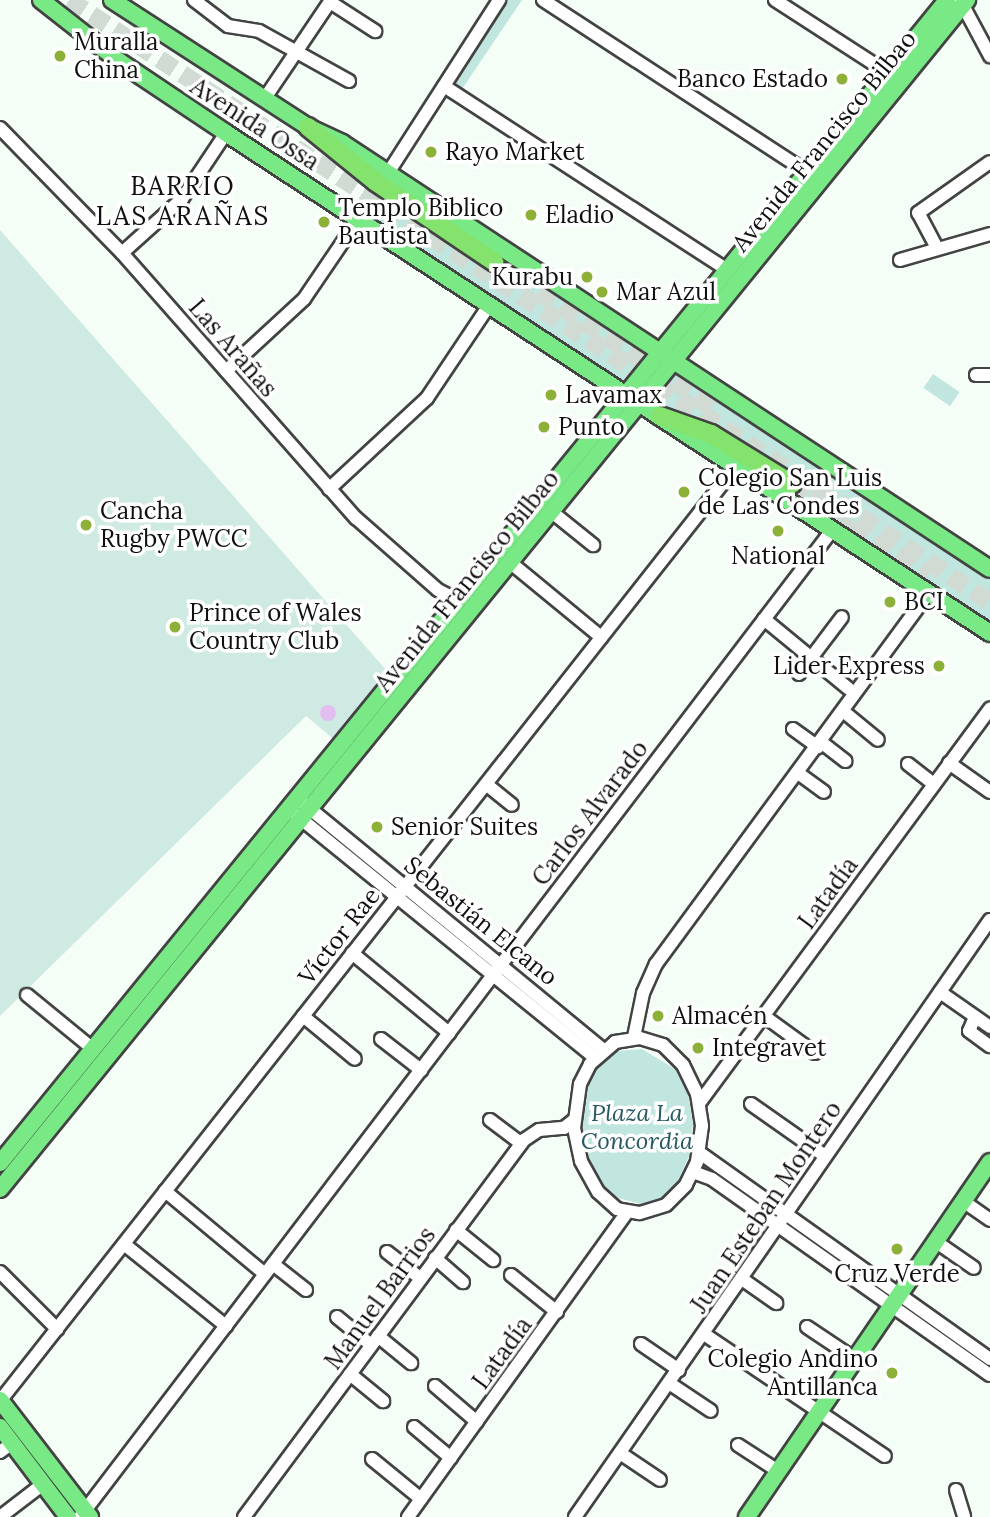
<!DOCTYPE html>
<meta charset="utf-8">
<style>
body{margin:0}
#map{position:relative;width:990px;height:1517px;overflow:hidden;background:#f4fef6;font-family:Lora,serif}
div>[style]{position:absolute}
.green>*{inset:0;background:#c1e5df;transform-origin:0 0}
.pitch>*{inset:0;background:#cfeae2}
.water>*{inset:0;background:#e2bef0}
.round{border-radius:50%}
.highway-tunnel>*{height:18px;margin-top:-9px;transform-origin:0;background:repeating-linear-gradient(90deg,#d2dad4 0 18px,transparent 0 27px)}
.roads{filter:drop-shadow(2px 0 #434343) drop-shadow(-2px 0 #434343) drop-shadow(0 2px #434343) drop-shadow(0 -2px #434343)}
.minor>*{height:12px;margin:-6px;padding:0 6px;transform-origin:6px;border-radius:6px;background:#fff}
.major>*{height:16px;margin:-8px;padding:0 8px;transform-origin:8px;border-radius:8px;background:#79e985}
.highway>*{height:18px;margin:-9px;padding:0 9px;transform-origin:9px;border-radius:9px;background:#84e36d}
.dots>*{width:19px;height:19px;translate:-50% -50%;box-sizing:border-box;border:4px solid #fff;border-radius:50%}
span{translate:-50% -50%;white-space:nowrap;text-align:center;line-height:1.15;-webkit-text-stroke:7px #fff;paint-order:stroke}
.poi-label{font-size:24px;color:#101010}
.left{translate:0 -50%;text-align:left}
.right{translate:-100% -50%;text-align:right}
.street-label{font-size:24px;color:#101010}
.park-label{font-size:24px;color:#275961;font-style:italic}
.neighbourhood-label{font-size:26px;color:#101010;letter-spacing:2px}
</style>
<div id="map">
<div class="green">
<i style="clip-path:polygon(505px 0,522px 0,460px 92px,452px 82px)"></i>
<i style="clip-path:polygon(373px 186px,406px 198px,542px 281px,646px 357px,622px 381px,357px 209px)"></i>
<i style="clip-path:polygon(677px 374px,990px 576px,990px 622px,653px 402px,671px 375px)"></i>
<i style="left:933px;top:374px;width:32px;height:17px;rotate:34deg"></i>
<i style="clip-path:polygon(293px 818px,0 1179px,0 1174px)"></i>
<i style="clip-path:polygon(642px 1049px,675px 1069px,688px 1095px,693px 1124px,689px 1156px,678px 1181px,660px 1199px,644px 1205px,615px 1197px,599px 1182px,585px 1151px,582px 1129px,589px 1084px,597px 1068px,618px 1051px)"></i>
</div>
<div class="pitch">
<i style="clip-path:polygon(0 230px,387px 671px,332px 738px,306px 716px,0 1016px)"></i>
</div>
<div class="water">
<i class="round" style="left:320px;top:705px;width:16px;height:16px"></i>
</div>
<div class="highway-tunnel">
<i style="left:69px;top:0;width:1100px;rotate:33.17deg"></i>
<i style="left:494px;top:262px;width:265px;rotate:33.6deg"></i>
<i style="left:792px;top:484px;width:73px;rotate:38.9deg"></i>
<i style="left:849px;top:530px;width:91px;rotate:28.8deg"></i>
</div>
<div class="roads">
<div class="minor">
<i style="left:194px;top:0;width:43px;rotate:37.4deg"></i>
<i style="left:228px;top:26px;width:31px;rotate:9deg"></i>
<i style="left:259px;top:31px;width:103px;rotate:29.1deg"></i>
<i style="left:543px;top:0;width:315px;rotate:33.1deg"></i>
<i style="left:775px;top:0;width:135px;rotate:32.9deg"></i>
<i style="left:960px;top:0;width:64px;rotate:61.8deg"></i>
<i style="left:330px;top:2px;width:54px;rotate:32.8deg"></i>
<i style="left:444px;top:86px;width:338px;rotate:33deg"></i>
<i style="left:265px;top:98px;width:118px;rotate:-56deg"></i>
<i style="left:0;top:128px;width:175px;rotate:45.7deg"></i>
<i style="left:122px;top:253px;width:354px;rotate:48.6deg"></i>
<i style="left:356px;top:518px;width:109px;rotate:41.3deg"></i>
<i style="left:438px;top:590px;width:22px;rotate:27deg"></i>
<i style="left:388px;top:173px;width:206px;rotate:-57.3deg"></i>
<i style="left:937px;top:248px;width:40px;rotate:-118deg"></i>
<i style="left:918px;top:213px;width:88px;rotate:-35.3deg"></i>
<i style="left:122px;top:253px;width:81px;rotate:-42deg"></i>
<i style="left:182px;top:199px;width:79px;rotate:-56.3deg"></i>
<i style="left:900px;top:260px;width:94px;rotate:-16.1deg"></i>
<i style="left:226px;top:371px;width:106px;rotate:-42.7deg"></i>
<i style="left:304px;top:299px;width:98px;rotate:-55.8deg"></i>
<i style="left:976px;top:375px;width:14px"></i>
<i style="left:329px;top:489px;width:134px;rotate:-42.9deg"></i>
<i style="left:427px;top:398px;width:113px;rotate:-56.2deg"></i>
<i style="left:552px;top:512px;width:53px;rotate:38.8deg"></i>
<i style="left:511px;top:563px;width:117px;rotate:39.4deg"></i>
<i style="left:764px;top:619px;width:110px;rotate:39.5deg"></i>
<i style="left:799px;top:674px;width:71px;rotate:-53deg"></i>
<i style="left:843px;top:711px;width:45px;rotate:39.6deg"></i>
<i style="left:793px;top:729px;width:31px;rotate:36deg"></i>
<i style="left:821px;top:742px;width:31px;rotate:38deg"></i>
<i style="left:949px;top:763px;width:50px;rotate:35.3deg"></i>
<i style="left:908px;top:764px;width:33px;rotate:38deg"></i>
<i style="left:798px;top:773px;width:32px;rotate:36deg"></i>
<i style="left:486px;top:784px;width:33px;rotate:39deg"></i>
<i style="left:303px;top:803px;width:388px;rotate:39.4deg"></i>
<i style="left:295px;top:814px;width:387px;rotate:39.1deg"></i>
<i style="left:352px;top:953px;width:126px;rotate:39.5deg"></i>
<i style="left:940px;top:992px;width:61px;rotate:35deg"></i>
<i style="left:27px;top:995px;width:85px;rotate:39.3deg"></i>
<i style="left:303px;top:1016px;width:67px;rotate:39.6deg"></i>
<i style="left:764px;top:1016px;width:63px;rotate:36deg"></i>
<i style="left:975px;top:1017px;width:15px;rotate:113deg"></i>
<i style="left:969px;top:1031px;width:26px;rotate:36deg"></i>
<i style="left:634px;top:1037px;width:45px;rotate:-78.4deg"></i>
<i style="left:643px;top:993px;width:32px;rotate:-66deg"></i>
<i style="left:656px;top:964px;width:461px;rotate:-53.7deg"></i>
<i style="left:640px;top:1038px;width:24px;rotate:17deg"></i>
<i style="left:663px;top:1045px;width:28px;rotate:45deg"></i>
<i style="left:683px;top:1065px;width:32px;rotate:64deg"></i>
<i style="left:697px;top:1094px;width:32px;rotate:81deg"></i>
<i style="left:702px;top:1126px;width:36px;rotate:98deg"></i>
<i style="left:697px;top:1162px;width:25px;rotate:116deg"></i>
<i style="left:686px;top:1185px;width:28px;rotate:135deg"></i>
<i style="left:666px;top:1205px;width:28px;rotate:163deg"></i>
<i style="left:639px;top:1213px;width:22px;rotate:-170deg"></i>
<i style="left:617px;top:1209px;width:25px;rotate:-138deg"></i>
<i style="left:598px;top:1192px;width:35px;rotate:-119deg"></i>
<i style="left:581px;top:1161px;width:34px;rotate:-102deg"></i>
<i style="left:574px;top:1128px;width:44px;rotate:-82.2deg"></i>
<i style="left:580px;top:1084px;width:22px;rotate:-63deg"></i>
<i style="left:590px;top:1064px;width:33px;rotate:-41deg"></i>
<i style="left:615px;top:1042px;width:25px;rotate:-9deg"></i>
<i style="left:381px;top:1039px;width:51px;rotate:37.8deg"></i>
<i style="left:700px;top:1102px;width:489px;rotate:-53.6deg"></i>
<i style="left:751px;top:1104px;width:90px;rotate:35.1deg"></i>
<i style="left:490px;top:1120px;width:39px;rotate:37deg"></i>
<i style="left:700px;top:1153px;width:356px;rotate:35.4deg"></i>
<i style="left:693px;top:1172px;width:20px;rotate:20deg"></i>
<i style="left:712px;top:1179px;width:340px;rotate:35.2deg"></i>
<i style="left:165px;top:1191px;width:130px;rotate:39.7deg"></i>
<i style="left:963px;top:1201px;width:33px;rotate:35deg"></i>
<i style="left:456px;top:1230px;width:48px;rotate:39deg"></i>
<i style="left:935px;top:1241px;width:47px;rotate:34.7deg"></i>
<i style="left:124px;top:1244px;width:131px;rotate:38.8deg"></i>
<i style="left:387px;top:1252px;width:42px;rotate:38.2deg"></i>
<i style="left:435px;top:1258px;width:37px;rotate:41deg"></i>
<i style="left:273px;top:1264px;width:42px;rotate:38.2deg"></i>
<i style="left:0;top:1272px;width:81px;rotate:45deg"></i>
<i style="left:511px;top:1275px;width:59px;rotate:38.8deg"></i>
<i style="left:742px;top:1279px;width:42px;rotate:35.2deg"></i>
<i style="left:337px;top:1317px;width:44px;rotate:39.5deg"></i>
<i style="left:807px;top:1327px;width:58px;rotate:33.7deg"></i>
<i style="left:704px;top:1334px;width:218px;rotate:34deg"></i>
<i style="left:378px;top:1336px;width:43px;rotate:39.3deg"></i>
<i style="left:641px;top:1344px;width:46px;rotate:34.4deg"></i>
<i style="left:350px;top:1374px;width:43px;rotate:39.3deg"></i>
<i style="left:669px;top:1383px;width:50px;rotate:33.7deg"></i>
<i style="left:435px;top:1386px;width:55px;rotate:40.6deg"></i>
<i style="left:0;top:1401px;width:1191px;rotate:-51.78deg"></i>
<i style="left:414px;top:1427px;width:48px;rotate:40deg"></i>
<i style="left:738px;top:1445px;width:48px;rotate:33deg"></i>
<i style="left:0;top:1452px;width:15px;rotate:-37deg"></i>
<i style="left:620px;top:1453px;width:48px;rotate:34deg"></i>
<i style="left:372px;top:1459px;width:63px;rotate:39.2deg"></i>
<i style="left:956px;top:1490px;width:28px;rotate:73deg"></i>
<i style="left:0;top:1517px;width:54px;rotate:-37.5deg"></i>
<i style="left:80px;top:1517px;width:1242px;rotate:-52.69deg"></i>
<i style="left:244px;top:1517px;width:470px;rotate:-53.4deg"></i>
<i style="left:524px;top:1140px;width:18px;rotate:-34deg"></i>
<i style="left:539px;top:1130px;width:25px;rotate:-5deg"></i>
<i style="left:564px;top:1128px;width:13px;rotate:-39deg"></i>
<i style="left:408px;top:1517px;width:375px;rotate:-54.3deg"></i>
<i style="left:575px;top:1517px;width:727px;rotate:-55.2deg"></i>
</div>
<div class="major">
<i style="left:41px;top:0;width:100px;rotate:38.1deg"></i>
<i style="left:120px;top:62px;width:128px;rotate:33.8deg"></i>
<i style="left:226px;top:133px;width:913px;rotate:33.2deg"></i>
<i style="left:112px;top:0;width:234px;rotate:32.9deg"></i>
<i style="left:308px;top:127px;width:38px;rotate:25deg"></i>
<i style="left:342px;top:143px;width:775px;rotate:33.32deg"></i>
<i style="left:0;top:1163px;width:1500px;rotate:-50.84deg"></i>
<i style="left:0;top:1189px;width:1533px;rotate:-50.88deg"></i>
<i style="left:0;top:1400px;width:148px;rotate:52.4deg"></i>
<i style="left:0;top:1427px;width:113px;rotate:52.9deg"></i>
<i style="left:747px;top:1517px;width:430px;rotate:-55.6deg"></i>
</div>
<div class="highway">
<i style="left:308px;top:127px;width:87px;rotate:39deg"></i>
<i style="left:376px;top:182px;width:143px;rotate:34.1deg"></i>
<i style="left:660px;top:416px;width:54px;rotate:19.4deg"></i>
<i style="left:711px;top:434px;width:95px;rotate:31.7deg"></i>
</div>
</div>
<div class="dots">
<i style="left:60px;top:56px;background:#8db138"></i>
<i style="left:842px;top:79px;background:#8db138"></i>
<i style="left:431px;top:152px;background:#8db138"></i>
<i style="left:531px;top:215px;background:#8db138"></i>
<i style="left:324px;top:222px;background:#8db138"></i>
<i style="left:587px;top:277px;background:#8db138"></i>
<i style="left:602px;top:292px;background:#8db138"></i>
<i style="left:551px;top:395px;background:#8db138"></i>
<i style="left:544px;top:427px;background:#8db138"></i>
<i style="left:684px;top:492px;background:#8db138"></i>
<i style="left:86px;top:525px;background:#8db138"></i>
<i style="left:778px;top:531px;background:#8db138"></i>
<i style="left:890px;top:602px;background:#8db138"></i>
<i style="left:175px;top:627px;background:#8db138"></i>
<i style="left:939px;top:666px;background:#8db138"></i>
<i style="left:377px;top:827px;background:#8db138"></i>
<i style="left:658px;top:1016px;background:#8db138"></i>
<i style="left:698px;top:1048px;background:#8db138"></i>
<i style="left:897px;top:1249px;background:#8db138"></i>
<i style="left:892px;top:1373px;background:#8db138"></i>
</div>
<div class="poi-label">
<span class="left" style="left:74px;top:56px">Muralla<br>China</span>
<span class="right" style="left:828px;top:79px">Banco Estado</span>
<span class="left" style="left:445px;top:152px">Rayo Market</span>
<span class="left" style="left:338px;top:222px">Templo Biblico<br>Bautista</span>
<span class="left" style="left:545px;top:215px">Eladio</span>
<span class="right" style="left:573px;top:277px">Kurabu</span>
<span class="left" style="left:616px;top:292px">Mar Azul</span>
<span class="left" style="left:565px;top:395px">Lavamax</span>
<span class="left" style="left:558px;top:427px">Punto</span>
<span class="left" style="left:698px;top:492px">Colegio San Luis<br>de Las Condes</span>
<span class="left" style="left:100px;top:525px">Cancha<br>Rugby PWCC</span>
<span style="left:778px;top:556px">National</span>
<span class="left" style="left:904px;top:602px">BCI</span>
<span class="left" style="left:189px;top:627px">Prince of Wales<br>Country Club</span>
<span class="right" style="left:925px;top:666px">Lider Express</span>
<span class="left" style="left:391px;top:827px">Senior Suites</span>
<span class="left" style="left:672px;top:1016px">Almacén</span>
<span class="left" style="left:712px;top:1048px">Integravet</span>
<span style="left:897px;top:1274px">Cruz Verde</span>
<span class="right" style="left:878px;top:1373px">Colegio Andino<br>Antillanca</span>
</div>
<div class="street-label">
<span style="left:255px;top:124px;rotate:33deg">Avenida Ossa</span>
<span style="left:824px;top:141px;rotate:-51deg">Avenida Francisco Bilbao</span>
<span style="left:233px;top:348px;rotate:49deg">Las Arañas</span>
<span style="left:467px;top:581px;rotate:-51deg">Avenida Francisco Bilbao</span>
<span style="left:590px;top:813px;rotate:-53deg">Carlos Alvarado</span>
<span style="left:828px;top:893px;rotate:-54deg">Latadía</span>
<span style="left:481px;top:921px;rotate:39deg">Sebastián Elcano</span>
<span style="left:339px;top:936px;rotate:-52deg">Víctor Rae</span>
<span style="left:766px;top:1207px;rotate:-56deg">Juan Esteban Montero</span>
<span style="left:380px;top:1298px;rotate:-54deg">Manuel Barrios</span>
<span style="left:502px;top:1353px;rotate:-54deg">Latadía</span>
</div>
<div class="park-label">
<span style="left:637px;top:1127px">Plaza La<br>Concordia</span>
</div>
<div class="neighbourhood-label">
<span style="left:183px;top:201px">BARRIO<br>LAS ARAÑAS</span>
</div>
</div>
